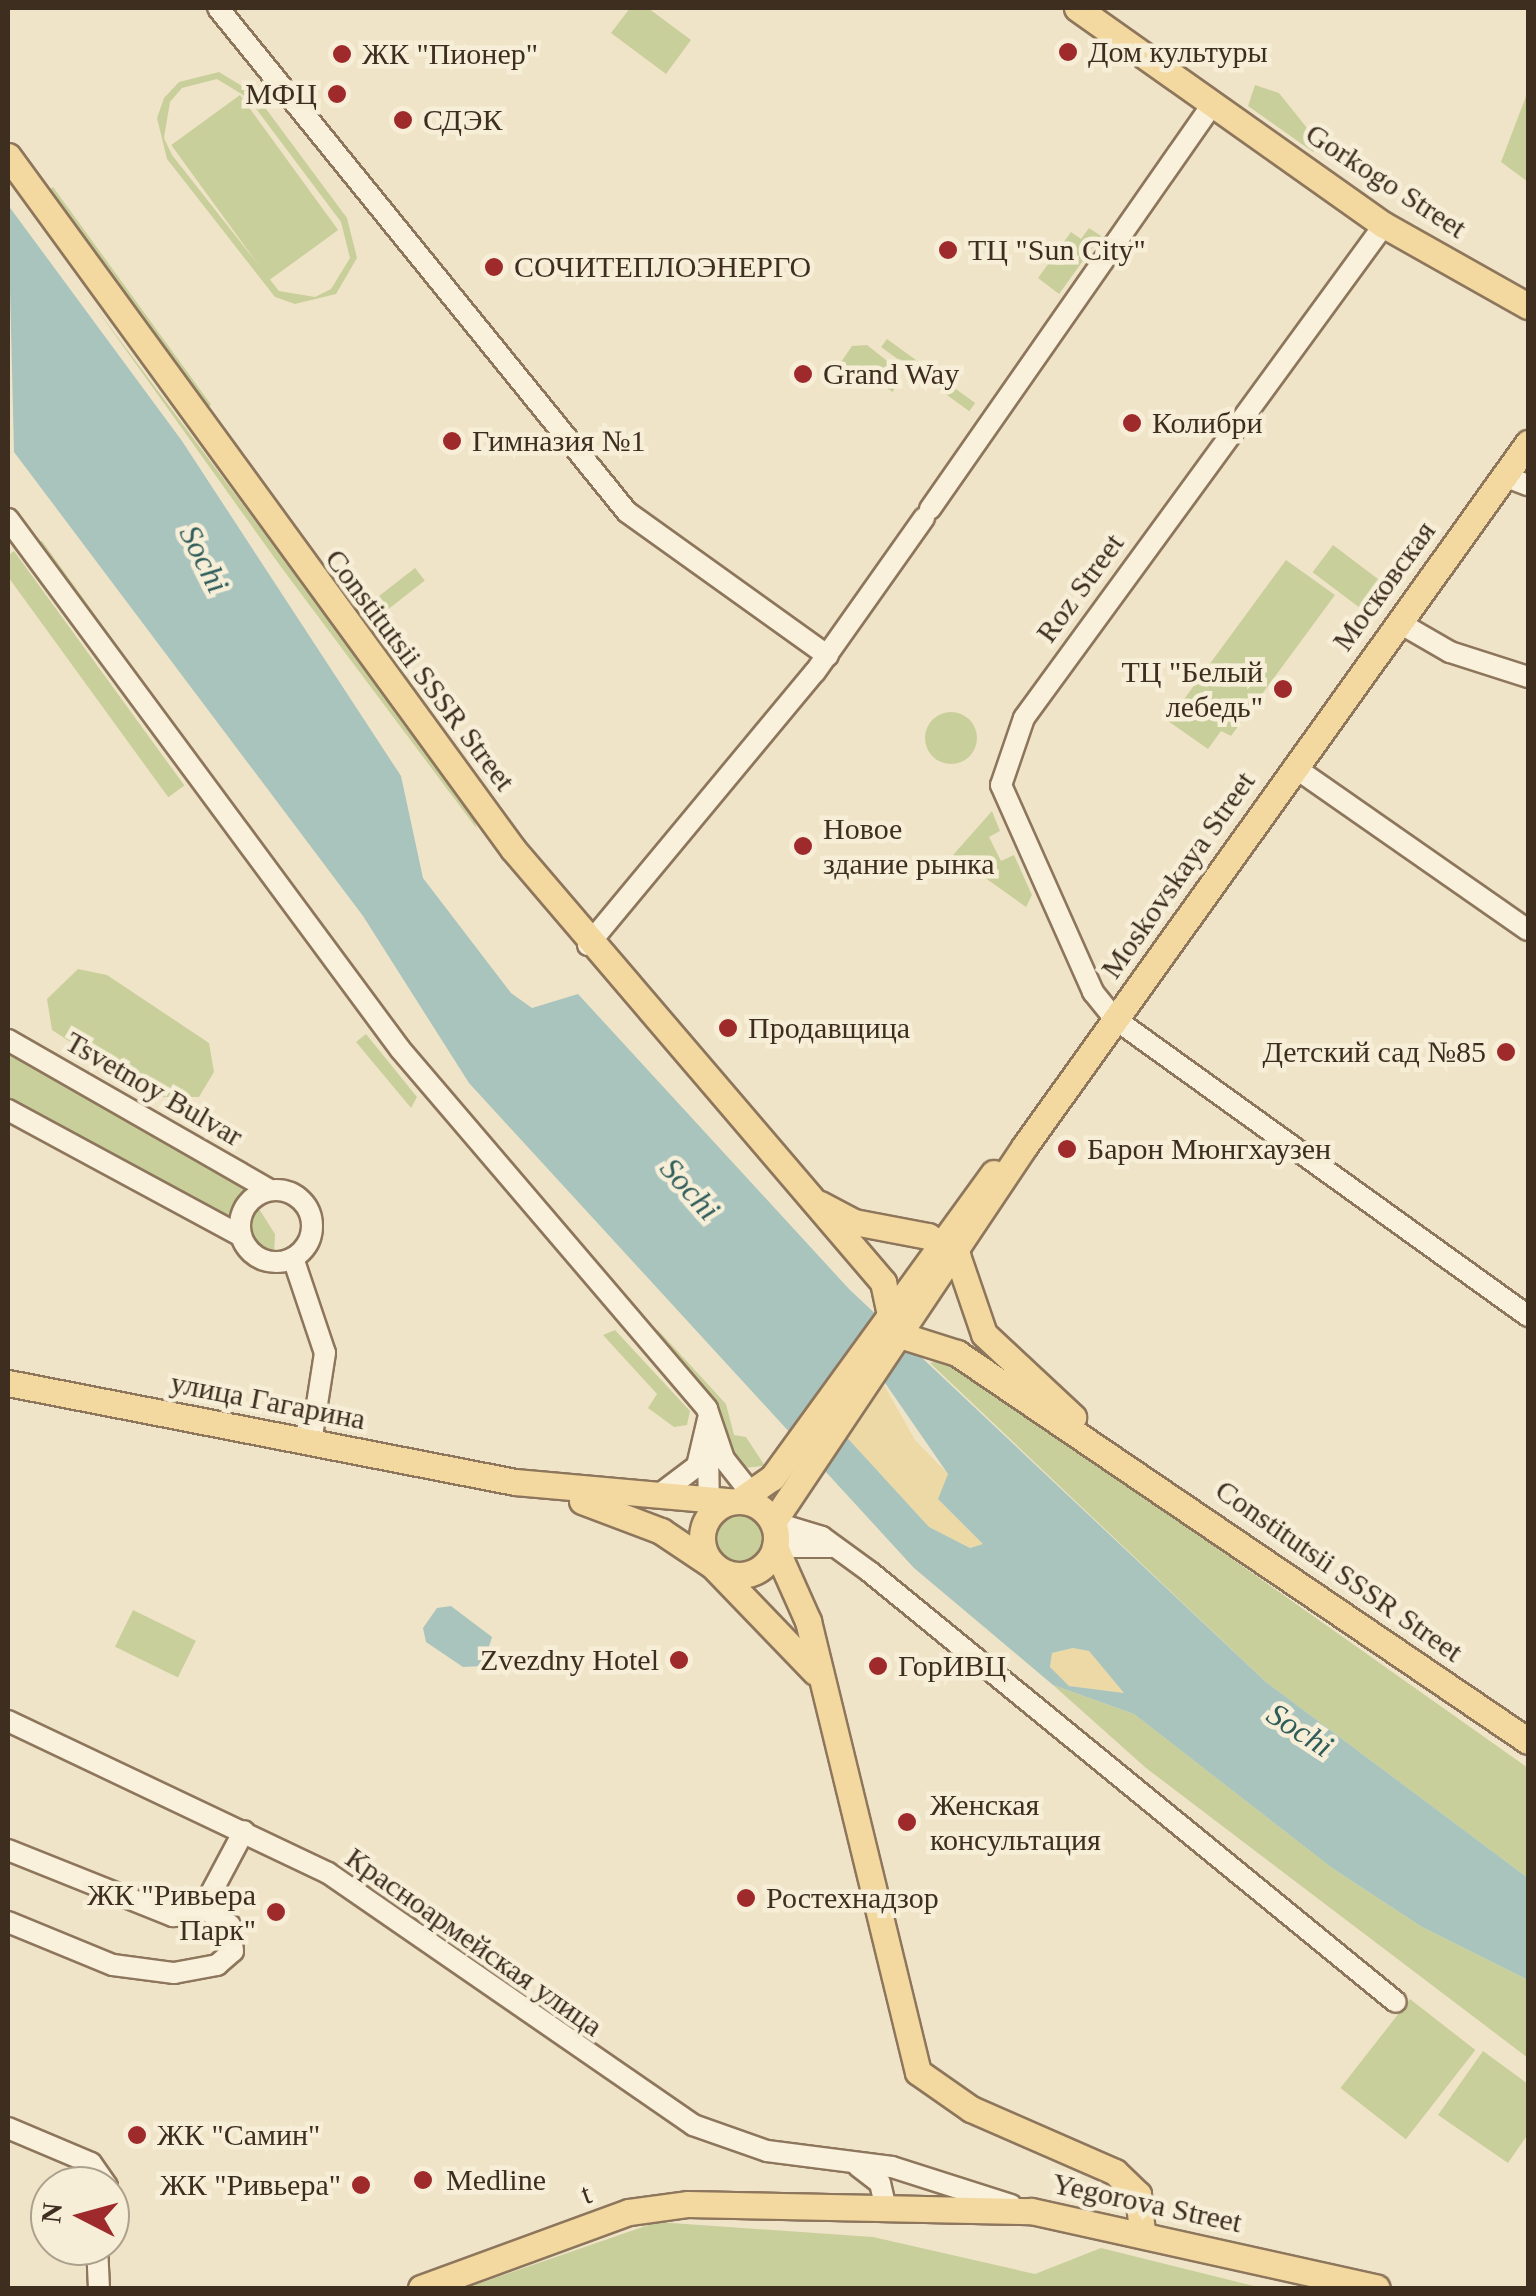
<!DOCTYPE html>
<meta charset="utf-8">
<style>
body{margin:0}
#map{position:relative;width:1536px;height:2296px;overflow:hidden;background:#f0e4c8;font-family:Georgia,serif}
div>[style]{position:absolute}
.green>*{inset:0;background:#c9cf9b;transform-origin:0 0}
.round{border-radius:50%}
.sand>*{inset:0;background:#ecd9a5}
.water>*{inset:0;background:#a9c4bc}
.roads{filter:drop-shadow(2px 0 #8d765c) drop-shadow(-2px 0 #8d765c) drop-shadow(0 2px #8d765c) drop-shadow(0 -2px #8d765c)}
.minor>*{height:20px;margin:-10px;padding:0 10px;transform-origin:10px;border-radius:10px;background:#faf1dc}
.minor>.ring{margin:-10px;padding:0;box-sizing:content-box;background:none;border:20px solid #faf1dc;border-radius:50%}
.major>*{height:25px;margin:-12.5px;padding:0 12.5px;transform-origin:12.5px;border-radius:12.5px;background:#f3d9a0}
.major>.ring{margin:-12.5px;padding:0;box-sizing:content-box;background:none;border:25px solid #f3d9a0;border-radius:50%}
.dots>*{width:28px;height:28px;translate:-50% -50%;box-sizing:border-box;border:5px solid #f7eed8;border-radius:50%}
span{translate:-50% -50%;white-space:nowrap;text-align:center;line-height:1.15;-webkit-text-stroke:9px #f7eed8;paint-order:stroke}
.poi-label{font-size:30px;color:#3d2e20}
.left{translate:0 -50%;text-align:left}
.right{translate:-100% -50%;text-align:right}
.street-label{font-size:30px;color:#3d2e20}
.water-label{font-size:32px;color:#2f5d5a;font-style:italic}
.frame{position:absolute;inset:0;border:10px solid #3d2e20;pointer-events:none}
.north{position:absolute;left:30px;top:2166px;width:100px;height:100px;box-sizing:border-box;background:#f7eed8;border:2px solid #ada18e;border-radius:50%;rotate:276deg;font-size:28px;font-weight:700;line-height:40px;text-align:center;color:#3d2e20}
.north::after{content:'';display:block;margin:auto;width:35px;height:45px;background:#9e2a2b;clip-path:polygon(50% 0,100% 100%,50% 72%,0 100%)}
</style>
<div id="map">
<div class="green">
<i style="clip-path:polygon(630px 8px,648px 8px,691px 40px,666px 74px,611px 33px)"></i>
<i style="clip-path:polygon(evenodd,219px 72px,255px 94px,347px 218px,357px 258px,336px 294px,295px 304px,275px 297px,167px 159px,157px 118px,164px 98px,179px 82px,219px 72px,217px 79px,248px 98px,341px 222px,350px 258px,331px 289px,315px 297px,279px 291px,172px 155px,164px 138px,170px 102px,182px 88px,217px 79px)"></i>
<i style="clip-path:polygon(1255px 85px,1279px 93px,1319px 143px,1313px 152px,1248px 106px)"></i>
<i style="clip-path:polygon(1528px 91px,1528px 182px,1501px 162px)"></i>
<i style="left:240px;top:95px;width:167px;height:85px;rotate:54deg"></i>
<i style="left:53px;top:187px;width:269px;height:11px;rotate:54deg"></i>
<i style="clip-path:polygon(1089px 228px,1101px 236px,1059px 294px,1038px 278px,1071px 232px,1081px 239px)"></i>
<i style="clip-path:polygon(93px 304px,471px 810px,477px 829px,281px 567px)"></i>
<i style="left:887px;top:339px;width:109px;height:10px;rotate:36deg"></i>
<i style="clip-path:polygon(867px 345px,900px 371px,893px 392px,841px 362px,852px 346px)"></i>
<i style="clip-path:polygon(42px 541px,310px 913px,401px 1029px,393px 1027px,38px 543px)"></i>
<i style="left:1333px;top:545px;width:70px;height:34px;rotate:37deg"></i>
<i style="left:14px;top:551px;width:290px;height:20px;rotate:54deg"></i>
<i style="clip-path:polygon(1286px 560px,1335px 595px,1231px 736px,1221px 731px,1208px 749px,1168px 721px)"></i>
<i style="left:415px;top:568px;width:16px;height:63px;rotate:52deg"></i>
<i class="round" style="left:925px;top:712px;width:52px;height:52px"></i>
<i style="clip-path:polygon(992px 811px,1000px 831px,989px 837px,1001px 861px,1014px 855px,1032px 895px,1026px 907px,953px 855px)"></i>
<i style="clip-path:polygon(78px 969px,107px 975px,209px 1043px,214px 1072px,199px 1097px,155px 1097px,52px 1030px,47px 999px)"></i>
<i style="clip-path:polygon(366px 1034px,417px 1097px,411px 1108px,356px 1042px)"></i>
<i style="clip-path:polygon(8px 1040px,261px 1193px,240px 1226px,8px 1110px)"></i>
<i style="clip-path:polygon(256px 1204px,275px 1234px,274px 1257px,246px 1236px)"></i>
<i style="clip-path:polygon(615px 1330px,690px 1411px,687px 1425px,674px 1427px,648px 1408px,657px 1394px,603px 1335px)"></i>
<i style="clip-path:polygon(647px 1330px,658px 1330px,726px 1404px,734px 1435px,746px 1437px,765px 1466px,742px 1468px)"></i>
<i style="clip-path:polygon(948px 1358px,1528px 1768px,1528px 1878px,1266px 1682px,930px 1363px)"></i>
<i class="round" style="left:716px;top:1511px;width:50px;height:50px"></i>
<i style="left:133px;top:1610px;width:70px;height:41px;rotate:26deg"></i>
<i style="clip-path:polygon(1053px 1685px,1134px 1714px,1332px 1868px,1422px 1927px,1528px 1980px,1528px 2058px,1146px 1768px)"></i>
<i style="left:1410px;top:1999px;width:83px;height:113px;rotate:38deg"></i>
<i style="clip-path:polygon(1483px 2051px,1528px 2084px,1528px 2134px,1508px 2163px,1438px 2115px)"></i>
<i style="clip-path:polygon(657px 2222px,873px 2237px,1035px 2274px,1101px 2248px,1262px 2288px,466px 2288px)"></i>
</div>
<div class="sand">
<i style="clip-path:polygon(874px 1367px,915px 1440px,948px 1474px,952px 1483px,938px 1499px,983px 1544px,970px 1548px,929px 1527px,841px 1431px)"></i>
<i style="clip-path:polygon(1073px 1648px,1089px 1651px,1124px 1693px,1069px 1686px,1050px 1668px,1052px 1653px)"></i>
</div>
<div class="water">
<i style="clip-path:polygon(evenodd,8px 205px,182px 441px,401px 776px,423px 878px,511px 993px,532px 1008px,578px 994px,849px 1289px,1266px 1682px,1528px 1878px,1528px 1980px,1422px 1927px,1332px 1868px,1134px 1714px,1053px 1685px,914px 1568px,469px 1083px,363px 916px,14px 452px,8px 205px,874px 1367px,948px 1474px,938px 1499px,983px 1544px,970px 1548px,929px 1527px,841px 1431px,874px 1367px,8px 205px,1073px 1648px,1089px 1651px,1124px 1693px,1069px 1686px,1050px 1667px,1052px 1653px,1073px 1648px)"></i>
<i style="clip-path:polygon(451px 1606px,492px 1637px,483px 1666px,463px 1667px,426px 1642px,423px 1628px,437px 1608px)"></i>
</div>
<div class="roads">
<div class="minor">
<i style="left:218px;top:8px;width:649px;rotate:50.94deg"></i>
<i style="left:627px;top:512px;width:247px;rotate:35.6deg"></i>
<i style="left:1384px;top:225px;width:610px;rotate:126.14deg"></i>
<i style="left:1024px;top:718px;width:71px;rotate:108.9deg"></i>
<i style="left:1001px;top:785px;width:227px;rotate:66deg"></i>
<i style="left:1093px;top:992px;width:35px;rotate:51deg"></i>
<i style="left:1115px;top:1019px;width:509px;rotate:35.72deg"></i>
<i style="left:1504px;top:476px;width:26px;rotate:21deg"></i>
<i style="left:930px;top:509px;width:493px;rotate:-55.1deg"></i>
<i style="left:8px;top:519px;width:659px;rotate:53.51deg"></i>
<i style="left:400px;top:1049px;width:473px;rotate:49.5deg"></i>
<i style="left:707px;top:1409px;width:53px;rotate:71.2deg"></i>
<i style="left:724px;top:1459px;width:66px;rotate:51.7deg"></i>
<i style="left:1398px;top:622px;width:60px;rotate:30deg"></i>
<i style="left:1450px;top:652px;width:82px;rotate:17.8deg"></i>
<i style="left:1294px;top:767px;width:285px;rotate:34.9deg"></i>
<i style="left:588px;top:945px;width:355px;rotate:-50.3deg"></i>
<i style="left:815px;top:672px;width:189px;rotate:-54.7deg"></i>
<i style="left:8px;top:1040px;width:302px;rotate:29.8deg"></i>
<i style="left:8px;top:1110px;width:265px;rotate:28.4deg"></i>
<i class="ring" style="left:240px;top:1190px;width:52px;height:52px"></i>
<i style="left:293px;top:1258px;width:100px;rotate:71.4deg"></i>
<i style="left:325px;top:1353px;width:90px;rotate:98.9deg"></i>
<i style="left:708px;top:1449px;width:65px;rotate:89.1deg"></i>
<i style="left:660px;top:1494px;width:46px;rotate:-37.1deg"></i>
<i style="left:697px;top:1466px;width:48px;rotate:-76.8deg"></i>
<i style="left:773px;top:1522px;width:51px;rotate:17deg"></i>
<i style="left:822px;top:1537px;width:59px;rotate:36.1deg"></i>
<i style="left:870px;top:1572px;width:679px;rotate:39.27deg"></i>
<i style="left:775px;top:1547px;width:56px"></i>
<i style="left:8px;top:1721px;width:354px;rotate:25.4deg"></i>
<i style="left:328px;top:1873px;width:444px;rotate:34.6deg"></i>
<i style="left:693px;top:2125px;width:78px;rotate:19.4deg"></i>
<i style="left:767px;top:2151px;width:126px;rotate:7.3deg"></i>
<i style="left:892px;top:2167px;width:125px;rotate:17.7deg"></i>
<i style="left:8px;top:1850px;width:178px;rotate:21.8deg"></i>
<i style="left:173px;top:1916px;width:31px;rotate:-15deg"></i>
<i style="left:203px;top:1908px;width:87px;rotate:-62deg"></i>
<i style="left:8px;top:1922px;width:113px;rotate:22.3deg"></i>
<i style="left:113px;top:1965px;width:62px;rotate:7.5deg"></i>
<i style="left:174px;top:1973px;width:44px;rotate:-10.5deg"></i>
<i style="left:217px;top:1965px;width:21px;rotate:-41deg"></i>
<i style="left:233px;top:1951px;width:26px;rotate:-97deg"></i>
<i style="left:230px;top:1925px;width:32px;rotate:-148deg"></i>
<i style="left:8px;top:2128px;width:90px;rotate:22.9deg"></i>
<i style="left:91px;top:2163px;width:28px;rotate:55deg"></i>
<i style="left:858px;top:2166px;width:28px;rotate:38deg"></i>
<i style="left:880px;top:2183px;width:28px;rotate:77deg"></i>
<i style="left:97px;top:2246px;width:42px;rotate:87.3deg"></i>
</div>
<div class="major">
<i style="left:1077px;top:8px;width:376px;rotate:35.3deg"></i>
<i style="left:1384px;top:225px;width:165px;rotate:29.4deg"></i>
<i style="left:8px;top:156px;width:857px;rotate:53.92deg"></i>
<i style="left:513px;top:849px;width:570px;rotate:49.49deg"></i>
<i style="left:883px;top:1282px;width:34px;rotate:78deg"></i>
<i style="left:820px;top:1204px;width:38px;rotate:28deg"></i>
<i style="left:854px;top:1222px;width:75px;rotate:10.7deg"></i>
<i style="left:928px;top:1236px;width:35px;rotate:33deg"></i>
<i style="left:957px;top:1255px;width:83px;rotate:71.1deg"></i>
<i style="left:984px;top:1334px;width:122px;rotate:43deg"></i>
<i style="left:903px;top:1336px;width:57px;rotate:17.5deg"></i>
<i style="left:957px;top:1353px;width:690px;rotate:34.2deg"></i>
<i style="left:8px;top:1383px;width:517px;rotate:11.05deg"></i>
<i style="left:515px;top:1482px;width:215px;rotate:5.1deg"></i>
<i style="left:740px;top:1500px;width:39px;rotate:-35deg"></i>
<i style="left:772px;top:1478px;width:377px;rotate:-54deg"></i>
<i class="ring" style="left:702px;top:1501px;width:49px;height:49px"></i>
<i style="left:582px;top:1501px;width:85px;rotate:20.8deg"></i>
<i style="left:661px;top:1531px;width:63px;rotate:33.9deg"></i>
<i style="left:713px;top:1566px;width:147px;rotate:46.1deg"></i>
<i style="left:773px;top:1522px;width:451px;rotate:-56.2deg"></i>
<i style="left:1024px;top:1147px;width:866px;rotate:-54.4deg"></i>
<i style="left:775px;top:1547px;width:81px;rotate:66deg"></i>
<i style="left:808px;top:1621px;width:464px;rotate:76.3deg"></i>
<i style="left:918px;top:2072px;width:65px;rotate:34.9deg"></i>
<i style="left:971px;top:2109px;width:157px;rotate:23.6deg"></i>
<i style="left:1115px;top:2172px;width:32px;rotate:44deg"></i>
<i style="left:1138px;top:2194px;width:37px;rotate:84deg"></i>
<i style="left:421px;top:2288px;width:221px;rotate:-20.1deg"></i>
<i style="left:629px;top:2212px;width:60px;rotate:-7.7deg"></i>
<i style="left:688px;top:2204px;width:343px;rotate:1.2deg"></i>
<i style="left:1031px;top:2211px;width:354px;rotate:12.5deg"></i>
</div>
</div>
<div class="dots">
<i style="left:1068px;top:52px;background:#9e2a2b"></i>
<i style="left:342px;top:54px;background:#9e2a2b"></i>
<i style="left:337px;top:94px;background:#9e2a2b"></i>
<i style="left:403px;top:120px;background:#9e2a2b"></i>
<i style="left:948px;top:250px;background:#9e2a2b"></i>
<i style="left:494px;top:267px;background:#9e2a2b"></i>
<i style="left:803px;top:374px;background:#9e2a2b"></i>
<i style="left:1132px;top:423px;background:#9e2a2b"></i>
<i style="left:452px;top:441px;background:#9e2a2b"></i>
<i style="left:1283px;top:689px;background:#9e2a2b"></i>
<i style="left:803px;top:846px;background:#9e2a2b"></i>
<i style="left:728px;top:1028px;background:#9e2a2b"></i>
<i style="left:1506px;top:1052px;background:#9e2a2b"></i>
<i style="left:1067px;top:1149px;background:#9e2a2b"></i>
<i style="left:679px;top:1660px;background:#9e2a2b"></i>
<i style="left:878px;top:1666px;background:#9e2a2b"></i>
<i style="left:907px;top:1822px;background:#9e2a2b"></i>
<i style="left:746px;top:1898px;background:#9e2a2b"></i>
<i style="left:276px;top:1912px;background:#9e2a2b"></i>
<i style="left:137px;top:2135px;background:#9e2a2b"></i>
<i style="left:423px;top:2180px;background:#9e2a2b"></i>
<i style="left:361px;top:2185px;background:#9e2a2b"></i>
</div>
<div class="poi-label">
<span class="left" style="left:1088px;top:52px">Дом культуры</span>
<span class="left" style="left:362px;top:54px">ЖК "Пионер"</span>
<span class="right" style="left:317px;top:94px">МФЦ</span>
<span class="left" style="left:423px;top:120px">СДЭК</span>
<span class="left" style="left:968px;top:250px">ТЦ "Sun City"</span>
<span class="left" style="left:514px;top:267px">СОЧИТЕПЛОЭНЕРГО</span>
<span class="left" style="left:823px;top:374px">Grand Way</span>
<span class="left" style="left:1152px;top:423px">Колибри</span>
<span class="left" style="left:472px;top:441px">Гимназия №1</span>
<span class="right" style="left:1263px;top:689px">ТЦ "Белый<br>лебедь"</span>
<span class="left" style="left:823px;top:846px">Новое<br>здание рынка</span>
<span class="left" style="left:748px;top:1028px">Продавщица</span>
<span class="right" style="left:1486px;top:1052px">Детский сад №85</span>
<span class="left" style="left:1087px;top:1149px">Барон Мюнгхаузен</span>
<span class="right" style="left:659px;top:1660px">Zvezdny Hotel</span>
<span class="left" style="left:898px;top:1666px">ГорИВЦ</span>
<span class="left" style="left:930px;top:1822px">Женская<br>консультация</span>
<span class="right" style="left:256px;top:1912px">ЖК "Ривьера<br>Парк"</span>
<span class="left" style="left:766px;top:1898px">Ростехнадзор</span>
<span class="left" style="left:157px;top:2135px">ЖК "Самин"</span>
<span class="left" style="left:446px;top:2180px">Medline</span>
<span class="right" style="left:341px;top:2185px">ЖК "Ривьера"</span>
</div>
<div class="street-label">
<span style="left:1386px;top:181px;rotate:33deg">Gorkogo Street</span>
<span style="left:1384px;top:586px;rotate:-54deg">Московская</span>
<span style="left:1080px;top:588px;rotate:-54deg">Roz Street</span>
<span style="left:420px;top:670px;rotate:53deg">Constitutsii SSSR Street</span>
<span style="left:1178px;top:875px;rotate:-55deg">Moskovskaya Street</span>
<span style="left:154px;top:1089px;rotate:30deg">Tsvetnoy Bulvar</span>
<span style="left:268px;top:1401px;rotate:11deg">улица Гагарина</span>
<span style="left:1339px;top:1571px;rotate:35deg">Constitutsii SSSR Street</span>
<span style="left:474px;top:1942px;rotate:35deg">Красноармейская улица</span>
<span style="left:586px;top:2194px;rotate:-20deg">t</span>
<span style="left:1147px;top:2203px;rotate:12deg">Yegorova Street</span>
</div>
<div class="water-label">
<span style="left:204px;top:559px;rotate:63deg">Sochi</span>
<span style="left:690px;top:1189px;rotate:48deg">Sochi</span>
<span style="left:1300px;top:1730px;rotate:33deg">Sochi</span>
</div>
<div class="frame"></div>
<div class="north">N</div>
</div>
